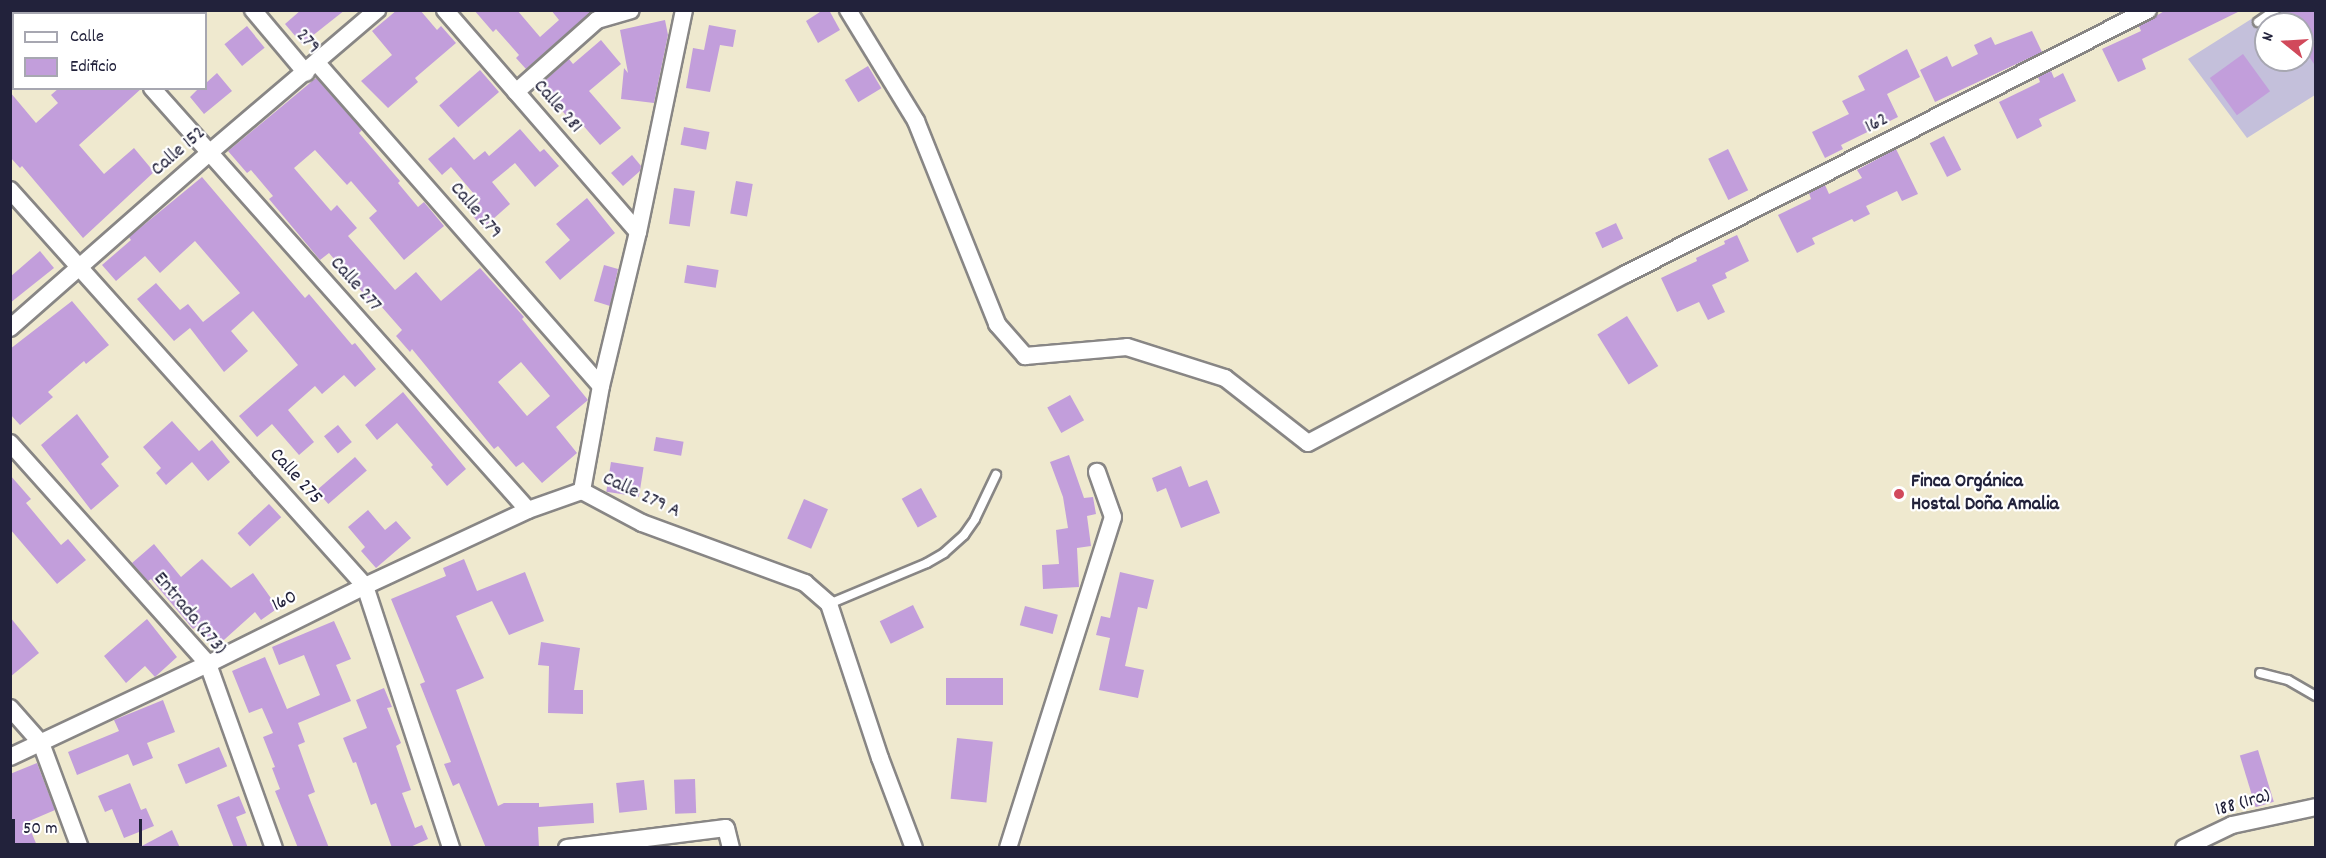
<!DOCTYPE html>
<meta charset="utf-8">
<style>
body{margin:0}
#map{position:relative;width:2326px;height:858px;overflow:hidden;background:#efe9cf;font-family:Dekko,sans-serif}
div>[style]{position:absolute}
.industrial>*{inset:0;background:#c4c0db}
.building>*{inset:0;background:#c29edb;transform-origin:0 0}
.roads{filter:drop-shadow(2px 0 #888685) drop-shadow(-2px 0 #888685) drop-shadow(0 2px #888685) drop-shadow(0 -2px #888685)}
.lane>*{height:8px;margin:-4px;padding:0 4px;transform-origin:4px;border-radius:4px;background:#fff}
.street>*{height:16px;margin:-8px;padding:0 8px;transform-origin:8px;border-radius:8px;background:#fff}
.dots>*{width:16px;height:16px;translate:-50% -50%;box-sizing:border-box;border:3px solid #fff;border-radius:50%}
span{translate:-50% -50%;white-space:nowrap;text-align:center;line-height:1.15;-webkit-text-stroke:4.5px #fff;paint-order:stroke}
.street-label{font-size:20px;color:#22223b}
.poi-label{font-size:20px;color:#22223b;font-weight:700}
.left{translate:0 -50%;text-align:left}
.frame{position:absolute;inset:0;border:12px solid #22223b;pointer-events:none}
.legend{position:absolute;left:12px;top:12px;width:195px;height:78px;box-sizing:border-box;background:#fff;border:2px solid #a7a7b1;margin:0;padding:8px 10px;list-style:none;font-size:18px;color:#22223b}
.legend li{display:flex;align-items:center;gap:12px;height:30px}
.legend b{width:30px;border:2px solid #a7a7b1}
.north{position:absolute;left:2254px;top:12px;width:60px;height:60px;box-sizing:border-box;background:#fff;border:2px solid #a7a7b1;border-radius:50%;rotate:288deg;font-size:16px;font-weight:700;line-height:24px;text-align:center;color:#22223b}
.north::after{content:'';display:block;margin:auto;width:21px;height:27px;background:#d1495b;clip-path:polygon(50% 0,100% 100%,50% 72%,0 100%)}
.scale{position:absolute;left:12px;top:819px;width:130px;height:27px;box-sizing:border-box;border:3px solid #22223b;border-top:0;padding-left:8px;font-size:18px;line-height:21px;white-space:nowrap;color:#22223b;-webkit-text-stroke:4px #fff;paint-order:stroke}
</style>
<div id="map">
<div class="industrial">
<i style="clip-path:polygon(evenodd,2264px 11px,2315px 11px,2315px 95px,2247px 138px,2188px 59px,2264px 11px,2266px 24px,2302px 24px,2302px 60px,2266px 60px,2266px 24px)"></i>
</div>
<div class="building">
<i style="clip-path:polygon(301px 10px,345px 10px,302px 44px,285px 24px)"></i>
<i style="clip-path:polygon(397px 10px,420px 10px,437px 30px,441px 26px,456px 43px,415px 78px,418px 82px,388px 108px,361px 81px,392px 55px,372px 31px)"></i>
<i style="clip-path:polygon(474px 10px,517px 10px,540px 37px,559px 20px,551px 10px,593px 10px,526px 69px,516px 58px,519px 55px,496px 29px,493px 32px)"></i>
<i style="clip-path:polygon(823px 10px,829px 10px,840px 30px,818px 43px,806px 21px)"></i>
<i style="clip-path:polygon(2166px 10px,2242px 10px,2142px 59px,2146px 69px,2118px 82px,2102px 49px,2141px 31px,2139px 26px)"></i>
<i style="clip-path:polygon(2281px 10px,2316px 10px,2316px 67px,2302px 46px,2302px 24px,2288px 24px)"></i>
<i style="clip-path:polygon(665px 20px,668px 35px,654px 103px,621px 99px,624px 68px,628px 73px,620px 30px)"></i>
<i style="clip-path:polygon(709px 25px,736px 30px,733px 47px,720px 45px,710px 92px,686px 88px,693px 48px,704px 50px)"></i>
<i style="left:247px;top:26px;width:28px;height:29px;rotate:51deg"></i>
<i style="clip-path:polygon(2032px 31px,2042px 52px,1935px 102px,1920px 70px,1947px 56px,1952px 67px,1978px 54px,1974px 45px,1991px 37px,1995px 45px)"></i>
<i style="clip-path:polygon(601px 40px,621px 64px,589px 91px,621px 128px,600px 145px,575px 116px,570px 120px,540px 85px,569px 59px,573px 64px)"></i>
<i style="clip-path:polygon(1907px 49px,1920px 77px,1887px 94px,1898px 117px,1841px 145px,1843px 149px,1825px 158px,1812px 132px,1849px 114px,1842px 101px,1865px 90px,1858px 76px)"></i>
<i style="left:2243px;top:54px;width:46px;height:41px;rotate:54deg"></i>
<i style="left:868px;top:66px;width:26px;height:27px;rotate:59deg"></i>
<i style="left:480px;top:70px;width:29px;height:54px;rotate:49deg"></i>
<i style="clip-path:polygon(2051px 71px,2054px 78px,2063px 73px,2076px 101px,2039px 119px,2042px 126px,2017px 139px,1999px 102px,2040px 82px,2038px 77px)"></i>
<i style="clip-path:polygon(217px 73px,232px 91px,204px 114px,190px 97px,199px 88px,206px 88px,206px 83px)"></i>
<i style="clip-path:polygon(evenodd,316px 78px,362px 130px,359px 133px,400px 181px,398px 183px,418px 207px,424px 202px,444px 226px,404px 260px,369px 218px,377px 211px,351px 181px,347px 185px,315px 150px,294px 168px,331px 211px,337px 205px,357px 228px,348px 236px,395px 290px,416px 272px,441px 301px,480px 268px,524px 317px,522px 319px,588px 400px,556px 427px,577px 453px,542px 483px,523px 462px,516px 467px,498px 446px,494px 449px,412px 349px,410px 352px,396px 336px,402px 330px,373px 297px,369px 300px,329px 253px,320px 260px,269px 199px,273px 196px,251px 170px,247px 173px,228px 151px,316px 78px,521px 362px,550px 396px,527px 416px,498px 382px,521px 362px)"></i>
<i style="clip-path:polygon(59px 88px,142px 88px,79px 145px,104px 174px,134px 148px,154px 172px,83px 238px,22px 166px,20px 168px,10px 157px,10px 92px,36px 123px,58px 103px,51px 95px)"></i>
<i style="left:684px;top:127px;width:26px;height:18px;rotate:11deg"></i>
<i style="clip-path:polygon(520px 129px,540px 152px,544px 149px,559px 166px,535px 187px,515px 163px,492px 182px,510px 204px,483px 228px,469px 211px,480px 201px,451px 167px,442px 175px,428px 159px,454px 137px,474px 160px,485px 151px,489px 156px)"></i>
<i style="left:1944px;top:136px;width:38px;height:16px;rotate:63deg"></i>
<i style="left:1728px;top:149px;width:46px;height:22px;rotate:64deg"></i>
<i style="clip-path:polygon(1896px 149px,1918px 194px,1902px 201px,1897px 191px,1866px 206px,1870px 214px,1854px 222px,1852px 219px,1812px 238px,1815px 244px,1797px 253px,1778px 215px,1811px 199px,1809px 193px,1825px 185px,1829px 194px,1862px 178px,1857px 170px)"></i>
<i style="clip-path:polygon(632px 155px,641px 166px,640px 171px,623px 186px,611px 173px)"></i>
<i style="clip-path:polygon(202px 177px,305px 298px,309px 294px,352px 345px,355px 343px,376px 369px,355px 387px,344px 375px,322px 394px,315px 386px,288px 410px,314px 442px,299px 455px,272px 424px,257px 437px,239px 416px,298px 365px,253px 311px,231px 331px,248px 351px,224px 372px,190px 328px,174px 341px,137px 299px,156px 283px,180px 310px,188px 304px,203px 322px,240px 293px,195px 241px,160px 273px,145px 256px,116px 281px,102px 265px,131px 240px,129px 237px)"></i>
<i style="left:736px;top:181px;width:17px;height:33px;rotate:10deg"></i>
<i style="left:674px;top:188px;width:21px;height:36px;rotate:8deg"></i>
<i style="clip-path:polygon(587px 198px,615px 233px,560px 280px,545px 262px,570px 240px,556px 224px)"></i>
<i style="left:1616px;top:223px;width:17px;height:23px;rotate:65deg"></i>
<i style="clip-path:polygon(1737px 235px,1749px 261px,1725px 273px,1727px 278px,1712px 285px,1725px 312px,1708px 320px,1699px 302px,1677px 312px,1661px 278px,1697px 261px,1696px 258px,1725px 244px,1724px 241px)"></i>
<i style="clip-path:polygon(40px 251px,54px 268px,10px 303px,10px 277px)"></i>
<i style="clip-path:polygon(604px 265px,618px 269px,610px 306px,594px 301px)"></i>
<i style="left:687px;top:265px;width:32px;height:18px;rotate:9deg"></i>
<i style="clip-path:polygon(72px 301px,109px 345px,86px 364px,84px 361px,48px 392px,53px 397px,20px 425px,10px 414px,10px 349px)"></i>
<i style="left:1627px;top:316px;width:59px;height:35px;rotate:58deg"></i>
<i style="clip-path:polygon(403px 392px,466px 469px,447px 486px,431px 467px,433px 465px,397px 423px,377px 440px,365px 425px)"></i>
<i style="left:1070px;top:395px;width:29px;height:26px;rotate:61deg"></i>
<i style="clip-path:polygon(77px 414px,109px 457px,101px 464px,119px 486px,91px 510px,41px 445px)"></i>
<i style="clip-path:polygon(172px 421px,199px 451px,212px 440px,230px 462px,208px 481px,192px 462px,166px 485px,156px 473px,161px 468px,143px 447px)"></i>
<i style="left:338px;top:425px;width:22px;height:18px;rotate:51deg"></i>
<i style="left:656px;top:437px;width:28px;height:14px;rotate:10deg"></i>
<i style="clip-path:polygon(1069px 455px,1084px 498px,1093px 497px,1096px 514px,1087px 516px,1091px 546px,1077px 548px,1079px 587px,1043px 589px,1042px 565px,1059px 564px,1056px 530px,1068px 528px,1063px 497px,1050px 462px)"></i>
<i style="left:355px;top:457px;width:18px;height:51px;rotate:49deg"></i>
<i style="left:611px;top:462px;width:33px;height:30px;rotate:9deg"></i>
<i style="clip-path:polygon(1181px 466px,1189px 487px,1207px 480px,1220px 513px,1181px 528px,1166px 488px,1157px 492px,1152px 478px)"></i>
<i style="clip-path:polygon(10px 475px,31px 499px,26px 503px,61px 545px,68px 539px,86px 560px,57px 584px,10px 529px)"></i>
<i style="left:921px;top:488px;width:33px;height:22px;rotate:61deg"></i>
<i style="left:804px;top:499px;width:26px;height:43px;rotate:23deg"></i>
<i style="left:269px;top:504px;width:18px;height:43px;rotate:47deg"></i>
<i style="clip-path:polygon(368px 510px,385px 530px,396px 521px,411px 538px,376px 568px,361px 551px,365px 547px,348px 527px)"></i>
<i style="clip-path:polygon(154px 544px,181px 577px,202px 559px,231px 588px,253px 573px,278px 608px,261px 620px,255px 612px,215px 648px,197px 626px,193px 629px,151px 579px,148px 581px,132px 563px)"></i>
<i style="clip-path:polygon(464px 559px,477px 591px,525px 572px,544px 621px,509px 635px,492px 601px,456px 616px,484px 678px,456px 690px,498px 806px,504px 803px,539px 803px,539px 807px,593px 803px,594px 823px,538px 827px,539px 848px,486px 848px,459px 783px,453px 786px,444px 764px,451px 762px,420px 684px,425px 682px,391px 599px,446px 576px,443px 568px)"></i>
<i style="clip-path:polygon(1120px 572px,1154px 580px,1147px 609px,1138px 607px,1125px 666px,1144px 670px,1138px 698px,1099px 690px,1110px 638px,1096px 635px,1101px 616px,1110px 618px)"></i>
<i style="left:913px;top:605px;width:25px;height:37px;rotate:64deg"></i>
<i style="left:1025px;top:606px;width:34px;height:20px;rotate:15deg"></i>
<i style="clip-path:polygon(10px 617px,39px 653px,10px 677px)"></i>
<i style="clip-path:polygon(147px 619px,177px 657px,155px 677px,145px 666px,126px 683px,104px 656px)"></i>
<i style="clip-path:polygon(334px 621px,351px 659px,336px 665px,351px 701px,298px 723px,305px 742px,298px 745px,315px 792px,308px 795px,329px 848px,298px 848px,275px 791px,280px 789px,272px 768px,275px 767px,263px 737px,273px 733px,262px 708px,249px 713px,232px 671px,265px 657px,287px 709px,320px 695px,304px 655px,279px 665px,272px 647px)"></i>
<i style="clip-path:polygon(541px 642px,580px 648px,574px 690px,583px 690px,583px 714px,548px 713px,549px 666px,538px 665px)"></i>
<i style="left:946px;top:678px;width:57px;height:27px"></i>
<i style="clip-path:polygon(384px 688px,392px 707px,387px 708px,401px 743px,396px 746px,411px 790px,402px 793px,415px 828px,422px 825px,428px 839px,408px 848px,392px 848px,376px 803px,371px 805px,356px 762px,353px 763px,343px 738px,367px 728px,356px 700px)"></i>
<i style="clip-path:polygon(163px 700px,175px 732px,147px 743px,153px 758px,133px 766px,128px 754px,77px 775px,68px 752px,119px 731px,114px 720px)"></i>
<i style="left:957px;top:738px;width:36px;height:61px;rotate:6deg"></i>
<i style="left:219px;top:747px;width:21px;height:45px;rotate:67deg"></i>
<i style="left:2258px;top:750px;width:54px;height:19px;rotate:73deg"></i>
<i style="clip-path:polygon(37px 763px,55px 810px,27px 822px,38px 848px,10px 848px,10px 774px)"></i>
<i style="left:695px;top:779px;width:34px;height:21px;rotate:88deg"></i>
<i style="left:644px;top:780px;width:30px;height:28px;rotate:84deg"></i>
<i style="clip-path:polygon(130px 783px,141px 810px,146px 808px,154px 826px,124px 838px,112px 809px,105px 812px,98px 796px)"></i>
<i style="clip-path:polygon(239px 796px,246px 813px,236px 817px,248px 848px,234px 848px,217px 805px)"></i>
<i style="clip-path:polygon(172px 830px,180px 848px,138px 848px)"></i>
</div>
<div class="roads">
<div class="lane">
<i style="left:2258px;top:22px;width:21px;rotate:-35deg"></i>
<i style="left:829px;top:604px;width:106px;rotate:-22.7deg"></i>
<i style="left:927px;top:563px;width:20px;rotate:-30deg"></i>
<i style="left:944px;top:553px;width:27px;rotate:-42deg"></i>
<i style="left:964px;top:535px;width:19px;rotate:-55deg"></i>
<i style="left:975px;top:519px;width:49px;rotate:-64.5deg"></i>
<i style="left:2260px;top:673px;width:29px;rotate:14deg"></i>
<i style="left:2288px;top:680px;width:32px;rotate:30deg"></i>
</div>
<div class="street">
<i style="left:83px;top:10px;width:5px;rotate:53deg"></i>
<i style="left:253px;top:10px;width:82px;rotate:49.9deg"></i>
<i style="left:445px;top:10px;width:294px;rotate:49deg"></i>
<i style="left:684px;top:10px;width:227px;rotate:101.7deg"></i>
<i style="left:638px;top:232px;width:158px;rotate:103.5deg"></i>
<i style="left:601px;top:386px;width:107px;rotate:100.3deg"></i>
<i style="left:582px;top:491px;width:68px;rotate:28.1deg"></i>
<i style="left:642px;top:523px;width:174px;rotate:20.2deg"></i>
<i style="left:805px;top:583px;width:32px;rotate:41deg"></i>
<i style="left:829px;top:604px;width:162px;rotate:71.7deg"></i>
<i style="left:880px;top:758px;width:96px;rotate:69.3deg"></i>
<i style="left:848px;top:10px;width:130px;rotate:58.5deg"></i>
<i style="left:916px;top:121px;width:219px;rotate:68.2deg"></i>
<i style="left:997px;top:324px;width:43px;rotate:48.8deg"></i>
<i style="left:1025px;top:356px;width:102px;rotate:-5deg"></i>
<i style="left:1127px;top:347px;width:103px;rotate:17.6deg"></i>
<i style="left:1225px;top:378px;width:105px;rotate:38.1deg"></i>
<i style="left:1308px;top:443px;width:360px;rotate:-28deg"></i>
<i style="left:1626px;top:274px;width:585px;rotate:-26.83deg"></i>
<i style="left:317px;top:63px;width:430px;rotate:48.7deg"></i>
<i style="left:152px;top:88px;width:565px;rotate:48.3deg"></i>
<i style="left:516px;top:92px;width:108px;rotate:-41.6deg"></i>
<i style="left:597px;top:20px;width:35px;rotate:-16deg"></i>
<i style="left:10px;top:190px;width:532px;rotate:48.12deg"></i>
<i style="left:365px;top:586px;width:276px;rotate:71.8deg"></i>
<i style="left:10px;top:328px;width:265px;rotate:-41.3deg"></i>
<i style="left:209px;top:153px;width:221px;rotate:-40.4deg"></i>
<i style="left:10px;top:443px;width:297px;rotate:48.1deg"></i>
<i style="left:208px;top:664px;width:195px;rotate:70.3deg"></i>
<i style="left:10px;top:708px;width:47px;rotate:48.5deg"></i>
<i style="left:41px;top:743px;width:112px;rotate:69.6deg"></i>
<i style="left:10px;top:757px;width:219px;rotate:-25.2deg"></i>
<i style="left:208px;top:664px;width:175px;rotate:-26.4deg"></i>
<i style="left:365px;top:586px;width:180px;rotate:-25deg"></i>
<i style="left:528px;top:510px;width:57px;rotate:-19.4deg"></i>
<i style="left:567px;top:848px;width:160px;rotate:-7.2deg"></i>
<i style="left:726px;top:828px;width:21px;rotate:76deg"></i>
<i style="left:1008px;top:848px;width:347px;rotate:-72.4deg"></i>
<i style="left:1113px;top:517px;width:48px;rotate:-109.6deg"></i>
<i style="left:2184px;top:848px;width:53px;rotate:-25.6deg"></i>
<i style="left:2232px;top:825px;width:86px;rotate:-12.1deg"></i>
</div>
</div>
<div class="dots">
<i style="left:1899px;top:494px;background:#d1495b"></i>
</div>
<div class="street-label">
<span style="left:307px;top:42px;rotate:49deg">279</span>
<span style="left:557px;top:107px;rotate:49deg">Calle 281</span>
<span style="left:1877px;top:124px;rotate:-27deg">162</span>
<span style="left:179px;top:152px;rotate:-41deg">Calle 152</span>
<span style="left:475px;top:211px;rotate:49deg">Calle 279</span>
<span style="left:355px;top:285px;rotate:48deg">Calle 277</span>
<span style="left:295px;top:477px;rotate:48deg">Calle 275</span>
<span style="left:641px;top:496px;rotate:25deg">Calle 279 A</span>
<span style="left:285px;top:602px;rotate:-27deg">160</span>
<span style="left:189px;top:614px;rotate:50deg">Entrada (273)</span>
<span style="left:2243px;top:804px;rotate:-16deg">188 (1ra)</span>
</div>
<div class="poi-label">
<span class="left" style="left:1911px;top:494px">Finca Orgánica<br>Hostal Doña Amalia</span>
</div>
<div class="frame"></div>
<ul class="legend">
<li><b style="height:8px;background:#fff"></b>Calle</li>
<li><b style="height:16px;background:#c29edb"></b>Edificio</li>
</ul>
<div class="north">N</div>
<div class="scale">50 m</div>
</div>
